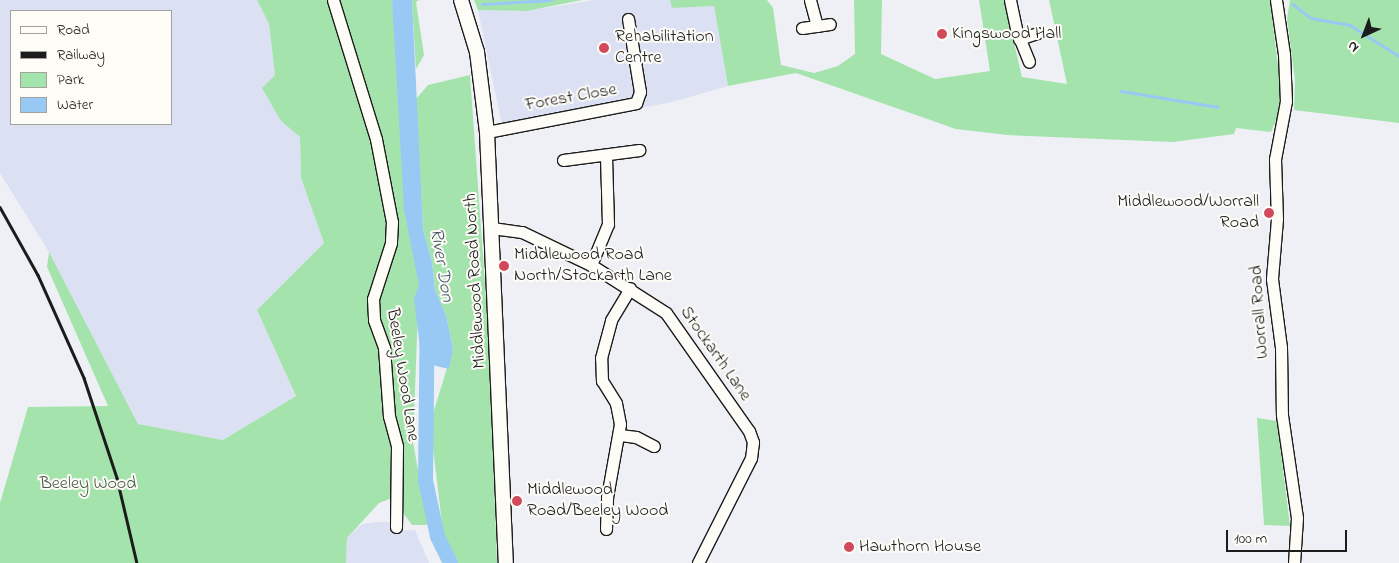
<!DOCTYPE html>
<style>
body{margin:0}
#map{position:relative;width:1399px;height:563px;overflow:hidden;background:#eef0f5;font-family:"Indie Flower",sans-serif}
div>[style]{position:absolute}
.built>*{inset:0;background:#dbe1f3}
.green>*{inset:0;background:#a4e4ac}
.water>*{inset:0;background:#98c9f4}
.stream>*{height:2.5px;margin:-1.25px;padding:0 1.25px;transform-origin:1.25px;border-radius:1.25px;background:#98c9f4}
.river>*{height:15px;margin:-7.5px;padding:0 7.5px;transform-origin:7.5px;border-radius:7.5px;background:#98c9f4}
.roads{filter:drop-shadow(1px 0 #1c1c1c) drop-shadow(-1px 0 #1c1c1c) drop-shadow(0 1px #1c1c1c) drop-shadow(0 -1px #1c1c1c)}
.minor>*{height:11px;margin:-5.5px;padding:0 5.5px;transform-origin:5.5px;border-radius:5.5px;background:#fdfcf7}
.major>*{height:14px;margin:-7px;padding:0 7px;transform-origin:7px;border-radius:7px;background:#fdfcf7}
.rail>*{height:2.5px;margin:-1.25px;padding:0 1.25px;transform-origin:1.25px;border-radius:1.25px;background:#1c1c1c}
.dots>*{width:14px;height:14px;translate:-50% -50%;box-sizing:border-box;border:2px solid #fdfcf7;border-radius:50%}
span{translate:-50% -50%;white-space:nowrap;text-align:center;line-height:1.15;-webkit-text-stroke:4px #fdfcf7;paint-order:stroke}
.poi-label{font-size:18px;color:#1c1c1c}
.left{translate:0 -50%;text-align:left}
.right{translate:-100% -50%;text-align:right}
.street-label{font-size:18px;color:#1c1c1c}
.park-label{font-size:18px;color:#455847}
.water-label{font-size:19px;color:#475968;font-style:italic}
.legend{position:absolute;left:10px;top:10px;width:162px;height:115px;box-sizing:border-box;background:#fdfcf7;border:1px solid #a3a29f;margin:0;padding:6px 9px;list-style:none;font-size:15px;color:#1c1c1c}
.legend li{display:flex;align-items:center;gap:10px;height:25px}
.legend b{width:25px;border:1px solid #a3a29f}
.north{position:absolute;left:1339px;top:10px;width:50px;height:50px;-webkit-text-stroke:4px #fdfcf7;paint-order:stroke;rotate:223deg;font-size:14px;font-weight:700;line-height:20px;text-align:center;color:#1c1c1c}
.north::after{content:'';display:block;margin:auto;width:18px;height:22px;background:#1c1c1c;clip-path:polygon(50% 0,100% 100%,50% 72%,0 100%)}
.scale{position:absolute;left:1226px;top:530px;width:121px;height:22px;box-sizing:border-box;border:2px solid #1c1c1c;border-top:0;padding-left:6px;font-size:15px;line-height:18px;white-space:nowrap;color:#1c1c1c;-webkit-text-stroke:4px #fdfcf7;paint-order:stroke}
</style>
<div id="map">
<div class="built">
<i style="clip-path:polygon(evenodd,0 0,257px 0,269px 24px,281px 121px,300px 137px,301px 178px,324px 243px,257px 310px,296px 396px,223px 440px,138px 424px,49px 252px,0 173px,0 0,11px 11px,171px 11px,171px 124px,11px 124px,11px 11px)"></i>
<i style="clip-path:polygon(594px 0,670px 0,672px 7px,714px 6px,728px 86px,672px 102px,504px 135px,478px 10px,527px 11px)"></i>
<i style="clip-path:polygon(375px 522px,393px 522px,394px 531px,415px 530px,429px 563px,346px 563px,347px 538px,362px 524px)"></i>
</div>
<div class="green">
<i style="clip-path:polygon(257px 0,392px 0,419px 286px,413px 442px,428px 525px,412px 525px,392px 498px,379px 503px,347px 538px,346px 563px,0 563px,0 503px,28px 407px,108px 406px,47px 267px,49px 252px,138px 424px,223px 440px,296px 396px,257px 310px,324px 243px,301px 178px,300px 137px,281px 121px,262px 88px,275px 75px,269px 24px)"></i>
<i style="clip-path:polygon(412px 0,419px 0,416px 2px,424px 55px,416px 69px)"></i>
<i style="clip-path:polygon(474px 0,582px 0,527px 11px,478px 10px)"></i>
<i style="clip-path:polygon(670px 0,767px 0,773px 8px,781px 65px,814px 73px,838px 66px,855px 54px,854px 0,882px 0,881px 54px,935px 79px,990px 71px,979px 0,1004px 0,1022px 77px,1067px 84px,1049px 0,1270px 0,1281px 91px,1277px 118px,1271px 132px,1236px 128px,1234px 134px,1173px 142px,1007px 135px,956px 129px,796px 73px,728px 86px,714px 6px,672px 8px)"></i>
<i style="clip-path:polygon(1290px 0,1399px 0,1399px 123px,1294px 110px,1295px 80px,1287px 19px)"></i>
<i style="clip-path:polygon(470px 75px,489px 340px,497px 563px,458px 563px,443px 532px,430px 423px,453px 349px,446px 315px,435px 290px,432px 262px,423px 229px,416px 99px,428px 85px)"></i>
<i style="clip-path:polygon(1257px 418px,1277px 421px,1290px 526px,1264px 525px)"></i>
</div>
<div class="water">
<i style="clip-path:polygon(392px 0,412px 0,423px 229px,432px 262px,435px 290px,446px 315px,453px 349px,449px 369px,436px 366px,421px 357px,414px 298px,419px 286px,404px 209px)"></i>
</div>
<div class="stream">
<i style="left:482px;top:4px;width:69px;rotate:-3.3deg"></i>
<i style="left:1293px;top:4px;width:23px;rotate:38deg"></i>
<i style="left:1311px;top:18px;width:40px;rotate:10deg"></i>
<i style="left:1350px;top:25px;width:58px;rotate:32.3deg"></i>
<i style="left:1121px;top:91px;width:98px;rotate:9.4deg"></i>
</div>
<div class="river">
<i style="left:427px;top:292px;width:188px;rotate:90.6deg"></i>
<i style="left:425px;top:480px;width:57px;rotate:77.9deg"></i>
<i style="left:437px;top:536px;width:30px;rotate:64deg"></i>
</div>
<div class="roads">
<div class="minor">
<i style="left:333px;top:0;width:145px;rotate:72.8deg"></i>
<i style="left:376px;top:139px;width:85px;rotate:79.1deg"></i>
<i style="left:392px;top:222px;width:21px;rotate:93deg"></i>
<i style="left:391px;top:243px;width:59px;rotate:107.8deg"></i>
<i style="left:373px;top:299px;width:21px;rotate:87deg"></i>
<i style="left:374px;top:320px;width:30px;rotate:70deg"></i>
<i style="left:384px;top:348px;width:68px;rotate:85.8deg"></i>
<i style="left:389px;top:416px;width:31px;rotate:75deg"></i>
<i style="left:397px;top:446px;width:81px;rotate:90.7deg"></i>
<i style="left:810px;top:0;width:27px;rotate:75deg"></i>
<i style="left:1010px;top:0;width:33px;rotate:78deg"></i>
<i style="left:1017px;top:32px;width:32px;rotate:68deg"></i>
<i style="left:1276px;top:0;width:55px;rotate:81.6deg"></i>
<i style="left:1284px;top:54px;width:47px;rotate:87.6deg"></i>
<i style="left:1286px;top:101px;width:59px;rotate:100.7deg"></i>
<i style="left:1275px;top:159px;width:60px;rotate:88.1deg"></i>
<i style="left:1277px;top:219px;width:60px;rotate:94.8deg"></i>
<i style="left:1272px;top:279px;width:69px;rotate:82.5deg"></i>
<i style="left:1281px;top:347px;width:68px;rotate:89.2deg"></i>
<i style="left:1282px;top:415px;width:104px;rotate:81.7deg"></i>
<i style="left:1297px;top:518px;width:45px;rotate:93.8deg"></i>
<i style="left:802px;top:28px;width:28px;rotate:-8deg"></i>
<i style="left:1019px;top:39px;width:19px;rotate:-18deg"></i>
<i style="left:487px;top:132px;width:152px;rotate:-11deg"></i>
<i style="left:636px;top:103px;width:12px;rotate:-70deg"></i>
<i style="left:640px;top:92px;width:74px;rotate:-99.3deg"></i>
<i style="left:563px;top:160px;width:77px;rotate:-7.5deg"></i>
<i style="left:492px;top:228px;width:30px;rotate:8deg"></i>
<i style="left:522px;top:232px;width:76px;rotate:25.6deg"></i>
<i style="left:591px;top:265px;width:89px;rotate:32.6deg"></i>
<i style="left:666px;top:313px;width:144px;rotate:54.9deg"></i>
<i style="left:749px;top:431px;width:12px;rotate:70deg"></i>
<i style="left:753px;top:442px;width:16px;rotate:97deg"></i>
<i style="left:751px;top:458px;width:118px;rotate:116.8deg"></i>
<i style="left:591px;top:265px;width:44px;rotate:-67.5deg"></i>
<i style="left:608px;top:224px;width:67px;rotate:-91.7deg"></i>
<i style="left:620px;top:435px;width:16px;rotate:7deg"></i>
<i style="left:636px;top:437px;width:20px;rotate:27deg"></i>
<i style="left:606px;top:529px;width:32px;rotate:-88deg"></i>
<i style="left:607px;top:497px;width:74px;rotate:-79.9deg"></i>
<i style="left:620px;top:424px;width:21px;rotate:-101deg"></i>
<i style="left:616px;top:403px;width:26px;rotate:-122deg"></i>
<i style="left:602px;top:381px;width:23px;rotate:-92deg"></i>
<i style="left:601px;top:358px;width:39px;rotate:-75deg"></i>
<i style="left:611px;top:320px;width:37px;rotate:-59deg"></i>
</div>
<div class="major">
<i style="left:461px;top:0;width:54px;rotate:72.9deg"></i>
<i style="left:477px;top:52px;width:81px;rotate:82.9deg"></i>
<i style="left:487px;top:132px;width:431px;rotate:87.5deg"></i>
</div>
</div>
<div class="rail">
<i style="left:0;top:207px;width:78px;rotate:60.8deg"></i>
<i style="left:38px;top:275px;width:113px;rotate:65.9deg"></i>
<i style="left:84px;top:378px;width:105px;rotate:71.7deg"></i>
<i style="left:117px;top:478px;width:87px;rotate:76.8deg"></i>
</div>
<div class="dots">
<i style="left:942px;top:34px;background:#d1495b"></i>
<i style="left:604px;top:48px;background:#d1495b"></i>
<i style="left:1269px;top:213px;background:#d1495b"></i>
<i style="left:504px;top:266px;background:#d1495b"></i>
<i style="left:517px;top:501px;background:#d1495b"></i>
<i style="left:849px;top:547px;background:#d1495b"></i>
</div>
<div class="poi-label">
<span class="left" style="left:952px;top:34px">Kingswood Hall</span>
<span class="left" style="left:615px;top:48px">Rehabilitation<br>Centre</span>
<span class="right" style="left:1259px;top:213px">Middlewood/Worrall<br>Road</span>
<span class="left" style="left:514px;top:266px">Middlewood Road<br>North/Stockarth Lane</span>
<span class="left" style="left:527px;top:501px">Middlewood<br>Road/Beeley Wood</span>
<span class="left" style="left:859px;top:547px">Hawthorn House</span>
</div>
<div class="street-label">
<span style="left:571px;top:98px;rotate:-10deg">Forest Close</span>
<span style="left:476px;top:281px;rotate:-93deg">Middlewood Road North</span>
<span style="left:1260px;top:312px;rotate:-94deg">Worrall Road</span>
<span style="left:715px;top:354px;rotate:55deg">Stockarth Lane</span>
<span style="left:402px;top:375px;rotate:81deg">Beeley Wood Lane</span>
</div>
<div class="park-label">
<span style="left:88px;top:484px">Beeley Wood</span>
</div>
<div class="water-label">
<span style="left:441px;top:265px;rotate:81deg">River Don</span>
</div>
<ul class="legend">
<li><b style="height:6px;background:#fdfcf7"></b>Road</li>
<li><b style="height:6px;background:#1c1c1c"></b>Railway</li>
<li><b style="height:14px;background:#a4e4ac"></b>Park</li>
<li><b style="height:14px;background:#98c9f4"></b>Water</li>
</ul>
<div class="north">N</div>
<div class="scale">100 m</div>
</div>
